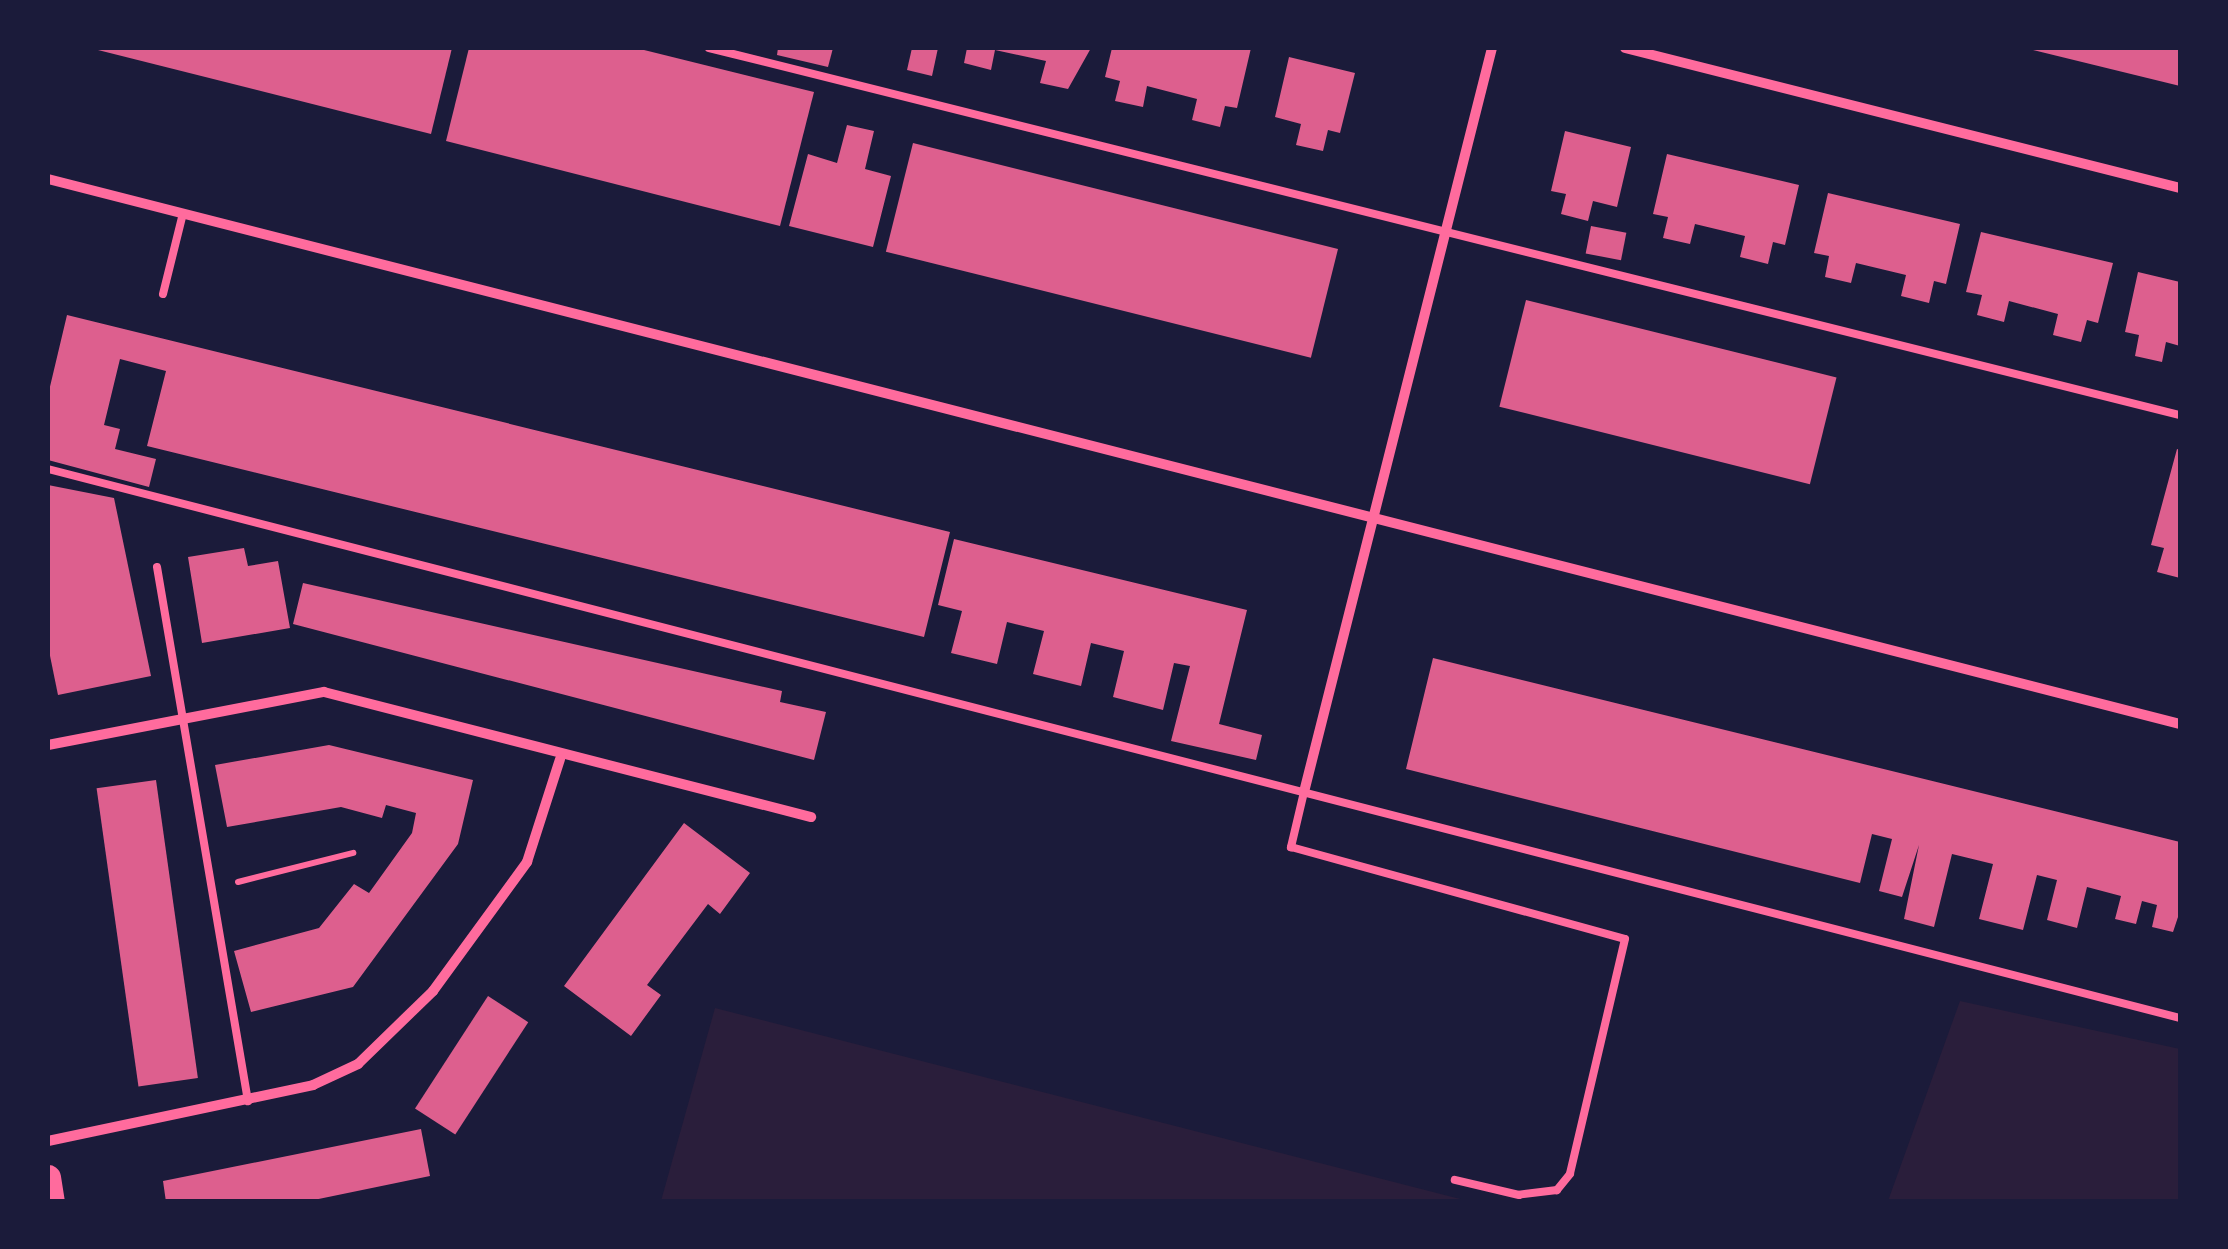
<!DOCTYPE html>
<style>
body{margin:0}
#map{position:relative;width:2228px;height:1249px;overflow:hidden;background:#1b1b3a;font-family:Commissioner,sans-serif}
div>[style]{position:absolute}
.green>*{inset:0;background:#2a1e3b}
.building>*{inset:0;background:#dd5f8e;transform-origin:0 0}
.path>*{height:6px;margin:-3px;padding:0 3px;transform-origin:3px;border-radius:3px;background:#ff6b9d}
.service>*{height:8px;margin:-4px;padding:0 4px;transform-origin:4px;border-radius:4px;background:#ff6b9d}
.minor>*{height:10px;margin:-5px;padding:0 5px;transform-origin:5px;border-radius:5px;background:#ff6b9d}
.primary>*{height:25px;margin:-12.5px;padding:0 12.5px;transform-origin:12.5px;border-radius:12.5px;background:#ff6b9d}
span{translate:-50% -50%;white-space:nowrap;text-align:center;line-height:1.15;-webkit-text-stroke:9px #1b1b3a;paint-order:stroke}
.frame{position:absolute;inset:0;border:50px solid #1b1b3a;pointer-events:none}
</style>
<div id="map">
<div class="green">
<i style="clip-path:polygon(1960px 1001px,2180px 1049px,2180px 1201px,1888px 1201px)"></i>
<i style="clip-path:polygon(715px 1008px,1468px 1201px,661px 1201px)"></i>
</div>
<div class="building">
<i style="clip-path:polygon(90px 48px,452px 48px,431px 134px)"></i>
<i style="clip-path:polygon(469px 48px,636px 48px,814px 92px,780px 226px,446px 141px)"></i>
<i style="clip-path:polygon(778px 48px,833px 48px,828px 67px,777px 55px)"></i>
<i style="clip-path:polygon(912px 48px,938px 48px,932px 76px,907px 70px)"></i>
<i style="clip-path:polygon(967px 48px,1091px 48px,1068px 89px,1040px 83px,1046px 61px,995px 50px,991px 70px,964px 63px)"></i>
<i style="clip-path:polygon(1112px 48px,1251px 48px,1237px 108px,1225px 106px,1220px 127px,1192px 120px,1197px 99px,1147px 86px,1143px 107px,1115px 101px,1120px 81px,1105px 77px)"></i>
<i style="clip-path:polygon(2029px 48px,2180px 48px,2180px 86px,2029px 49px)"></i>
<i style="clip-path:polygon(1289px 57px,1355px 73px,1340px 133px,1328px 130px,1323px 151px,1296px 145px,1301px 124px,1275px 117px)"></i>
<i style="clip-path:polygon(847px 125px,874px 131px,865px 169px,891px 176px,873px 247px,789px 226px,808px 154px,837px 163px)"></i>
<i style="clip-path:polygon(1565px 131px,1631px 147px,1617px 207px,1593px 201px,1588px 221px,1561px 214px,1566px 194px,1551px 191px)"></i>
<i style="left:913px;top:143px;width:438px;height:112px;rotate:14deg"></i>
<i style="clip-path:polygon(1667px 154px,1799px 185px,1785px 245px,1773px 242px,1768px 264px,1740px 257px,1745px 236px,1695px 224px,1690px 244px,1663px 238px,1668px 217px,1653px 214px)"></i>
<i style="clip-path:polygon(1828px 193px,1960px 224px,1946px 284px,1934px 281px,1929px 303px,1901px 296px,1906px 275px,1856px 263px,1851px 283px,1825px 277px,1829px 256px,1814px 253px)"></i>
<i style="left:1591px;top:226px;width:36px;height:28px;rotate:11deg"></i>
<i style="clip-path:polygon(1981px 232px,2113px 263px,2098px 323px,2087px 320px,2081px 342px,2053px 335px,2058px 314px,2009px 301px,2004px 322px,1977px 315px,1982px 295px,1966px 292px)"></i>
<i style="clip-path:polygon(2138px 272px,2180px 282px,2180px 346px,2166px 342px,2162px 362px,2135px 356px,2139px 335px,2125px 332px)"></i>
<i style="left:1526px;top:300px;width:320px;height:110px;rotate:14deg"></i>
<i style="clip-path:polygon(67px 315px,950px 532px,924px 637px,147px 446px,166px 371px,120px 359px,104px 425px,120px 429px,115px 449px,156px 459px,149px 487px,48px 460px,48px 395px)"></i>
<i style="clip-path:polygon(2177px 449px,2180px 450px,2180px 578px,2157px 572px,2164px 548px,2151px 545px)"></i>
<i style="clip-path:polygon(48px 485px,114px 498px,151px 676px,58px 695px,48px 646px)"></i>
<i style="clip-path:polygon(954px 539px,1247px 610px,1219px 724px,1262px 735px,1256px 760px,1171px 741px,1190px 666px,1174px 663px,1163px 710px,1113px 697px,1124px 651px,1091px 643px,1081px 686px,1033px 674px,1044px 631px,1007px 622px,997px 664px,951px 653px,962px 611px,938px 605px)"></i>
<i style="clip-path:polygon(244px 548px,248px 566px,278px 561px,290px 628px,202px 643px,188px 557px)"></i>
<i style="clip-path:polygon(303px 583px,782px 691px,780px 702px,826px 712px,814px 760px,293px 624px)"></i>
<i style="clip-path:polygon(1433px 658px,2180px 842px,2180px 911px,2173px 932px,2152px 927px,2157px 905px,2142px 901px,2136px 924px,2115px 919px,2121px 896px,2087px 887px,2077px 928px,2047px 920px,2057px 880px,2037px 875px,2023px 930px,1979px 919px,1993px 864px,1952px 854px,1934px 927px,1904px 919px,1919px 845px,1902px 897px,1879px 891px,1892px 839px,1872px 834px,1860px 883px,1406px 769px)"></i>
<i style="clip-path:polygon(329px 745px,473px 780px,458px 844px,353px 987px,251px 1012px,234px 951px,319px 928px,354px 884px,369px 893px,412px 833px,416px 813px,386px 805px,382px 818px,341px 807px,227px 827px,215px 765px)"></i>
<i style="left:156px;top:780px;width:301px;height:60px;rotate:82deg"></i>
<i style="clip-path:polygon(684px 823px,750px 873px,720px 914px,708px 904px,647px 985px,661px 995px,631px 1036px,564px 986px)"></i>
<i style="left:488px;top:996px;width:48px;height:134px;rotate:33deg"></i>
<i style="clip-path:polygon(421px 1129px,430px 1176px,304px 1202px,166px 1202px,163px 1181px)"></i>
</div>
<div class="path">
<i style="left:238px;top:882px;width:119px;rotate:-14.2deg"></i>
</div>
<div class="service">
<i style="left:709px;top:48px;width:1516px;rotate:14.01deg"></i>
<i style="left:163px;top:294px;width:83px;rotate:-76.1deg"></i>
<i style="left:48px;top:469px;width:2202px;rotate:14.44deg"></i>
<i style="left:157px;top:567px;width:542px;rotate:80.33deg"></i>
<i style="left:1304px;top:792px;width:57px;rotate:103.3deg"></i>
<i style="left:1291px;top:847px;width:346px;rotate:15.4deg"></i>
<i style="left:1625px;top:939px;width:241px;rotate:103.2deg"></i>
<i style="left:1570px;top:1174px;width:21px;rotate:129deg"></i>
<i style="left:1557px;top:1190px;width:38px;rotate:173deg"></i>
<i style="left:1519px;top:1195px;width:66px;rotate:-166.8deg"></i>
</div>
<div class="minor">
<i style="left:1625px;top:48px;width:572px;rotate:14.16deg"></i>
<i style="left:48px;top:179px;width:2201px;rotate:14.34deg"></i>
<i style="left:48px;top:745px;width:281px;rotate:-10.9deg"></i>
<i style="left:324px;top:692px;width:503px;rotate:14.4deg"></i>
<i style="left:1304px;top:792px;width:767px;rotate:-75.82deg"></i>
<i style="left:48px;top:1141px;width:271px;rotate:-11.9deg"></i>
<i style="left:313px;top:1085px;width:50px;rotate:-25deg"></i>
<i style="left:358px;top:1064px;width:105px;rotate:-44.2deg"></i>
<i style="left:433px;top:991px;width:160px;rotate:-53.9deg"></i>
<i style="left:527px;top:862px;width:108px;rotate:-72.2deg"></i>
</div>
<div class="primary">
<i style="left:48px;top:1177px;width:25px;rotate:81deg"></i>
</div>
<div class="frame"></div>
</div>
